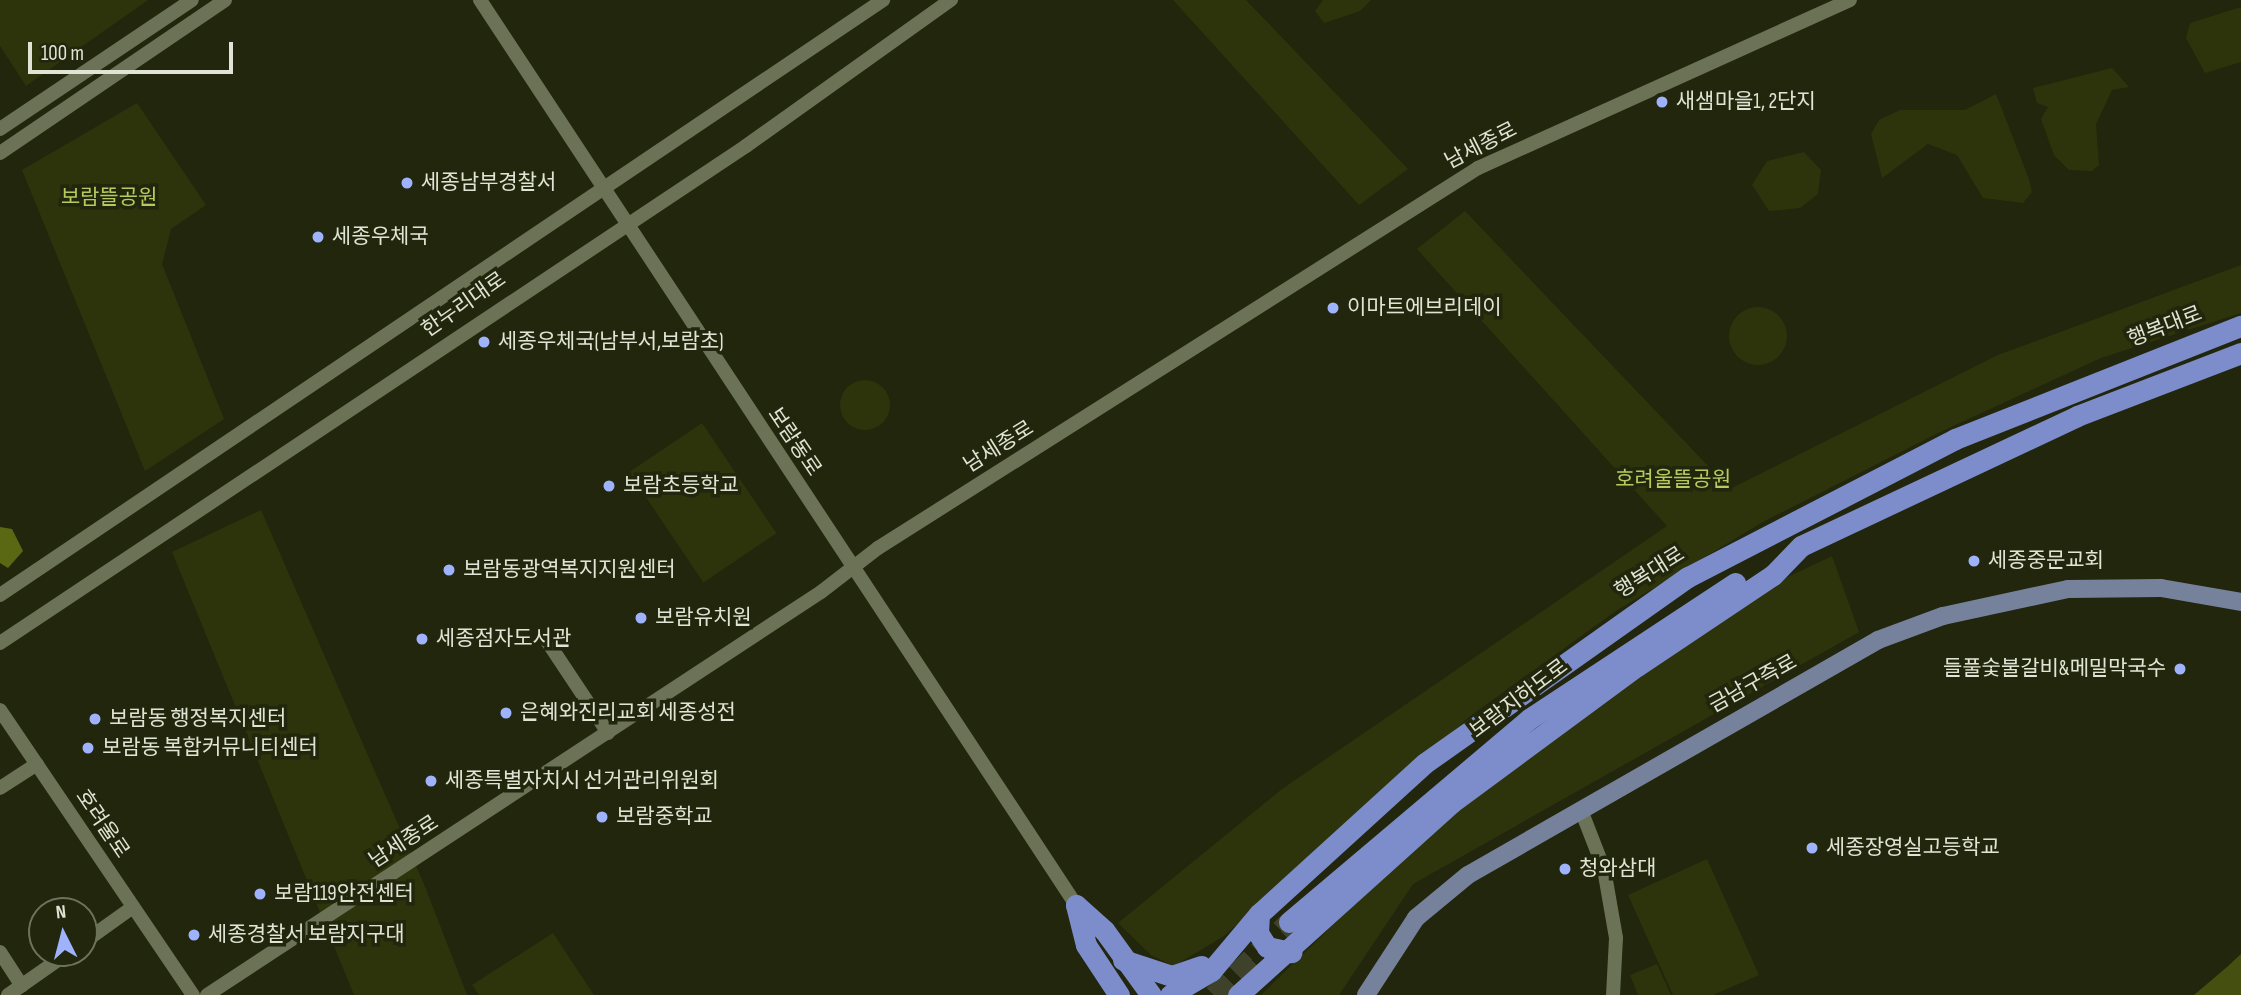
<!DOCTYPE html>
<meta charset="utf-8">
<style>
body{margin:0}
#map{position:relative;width:2241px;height:995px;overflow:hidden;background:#21260c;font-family:"Sofia Sans Condensed","Noto Sans KR",sans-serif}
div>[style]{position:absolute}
.green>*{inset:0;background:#2d340b;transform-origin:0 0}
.round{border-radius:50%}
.forest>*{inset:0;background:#454f10}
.water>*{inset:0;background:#5b6813}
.highway-tunnel>*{height:21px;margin-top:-10.5px;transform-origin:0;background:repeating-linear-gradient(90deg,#3e422a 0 21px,transparent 0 31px)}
.minor>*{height:14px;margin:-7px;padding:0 7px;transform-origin:7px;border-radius:7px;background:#6b7255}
.major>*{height:18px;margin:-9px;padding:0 9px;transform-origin:9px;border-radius:9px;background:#76829c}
.highway>*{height:21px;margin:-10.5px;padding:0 10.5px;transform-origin:10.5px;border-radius:10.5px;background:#7d8dcc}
.dots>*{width:19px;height:19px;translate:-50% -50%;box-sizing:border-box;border:4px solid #21260c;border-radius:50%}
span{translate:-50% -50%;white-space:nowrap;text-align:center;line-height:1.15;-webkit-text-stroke:7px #21260c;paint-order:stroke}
.poi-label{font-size:21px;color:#e0e4d4}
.left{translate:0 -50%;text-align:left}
.right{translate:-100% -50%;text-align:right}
.street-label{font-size:21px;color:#e0e4d4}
.park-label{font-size:21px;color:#b6ca5f}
.north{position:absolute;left:28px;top:897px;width:70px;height:70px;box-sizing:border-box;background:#21260c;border:2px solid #6d725c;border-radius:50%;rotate:354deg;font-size:19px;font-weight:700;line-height:28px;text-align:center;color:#e0e4d4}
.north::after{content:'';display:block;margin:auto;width:24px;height:32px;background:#9fb3fd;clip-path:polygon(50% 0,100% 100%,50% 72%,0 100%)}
.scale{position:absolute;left:28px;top:42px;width:205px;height:32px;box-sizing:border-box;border:4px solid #e0e4d4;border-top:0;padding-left:9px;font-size:21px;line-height:24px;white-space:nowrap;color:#e0e4d4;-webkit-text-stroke:5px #21260c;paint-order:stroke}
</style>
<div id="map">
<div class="green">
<i style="clip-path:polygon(0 0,148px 0,26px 86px,0 46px)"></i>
<i style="clip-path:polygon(1173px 0,1246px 0,1408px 169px,1359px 205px)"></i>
<i style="clip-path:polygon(1323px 0,1371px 0,1360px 11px,1324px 23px,1315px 11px)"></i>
<i style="clip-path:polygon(2241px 7px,2241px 62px,2205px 73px,2186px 38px,2190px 23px)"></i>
<i style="clip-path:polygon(2112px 68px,2129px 87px,2112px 90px,2096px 124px,2099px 165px,2092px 171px,2069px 170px,2054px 155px,2041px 119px,2048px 107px,2037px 103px,2033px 88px)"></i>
<i style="clip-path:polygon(1996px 94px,2029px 179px,2032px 192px,2023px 203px,1983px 198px,1957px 155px,1928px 144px,1882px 178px,1871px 134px,1879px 120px,1900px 110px,1965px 110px)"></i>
<i style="clip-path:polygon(137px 103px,206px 205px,171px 229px,162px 264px,224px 419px,145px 471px,22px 170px)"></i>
<i style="clip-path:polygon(1804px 152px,1821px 170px,1818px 194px,1800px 208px,1769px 211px,1752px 185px,1767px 161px)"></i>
<i style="clip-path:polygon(1465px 211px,1730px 489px,1998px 355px,2241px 265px,2241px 313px,2101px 358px,1938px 433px,1761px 523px,1616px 611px,1469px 717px,1224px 936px,1174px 966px,1151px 955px,1118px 923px,1282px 789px,1667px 526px,1417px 249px)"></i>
<i class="round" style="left:1729px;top:307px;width:58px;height:58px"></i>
<i class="round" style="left:840px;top:380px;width:50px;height:50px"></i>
<i style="left:702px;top:423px;width:133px;height:88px;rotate:56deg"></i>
<i style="clip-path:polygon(261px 510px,424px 884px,467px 995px,354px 995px,172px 552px)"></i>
<i style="clip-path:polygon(1832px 556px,1859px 632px,1413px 884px,1339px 995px,1261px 995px,1447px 814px,1743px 598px)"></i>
<i style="clip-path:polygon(1707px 859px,1759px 975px,1713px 995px,1673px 995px,1628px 895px)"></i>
<i style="clip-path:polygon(553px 933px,594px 995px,479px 995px,472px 985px)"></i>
<i style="clip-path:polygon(1657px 964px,1671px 995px,1638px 995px,1630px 975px)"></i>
</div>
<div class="forest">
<i style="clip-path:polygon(2241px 954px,2241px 995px,2194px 995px,2227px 967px)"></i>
</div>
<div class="water">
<i style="clip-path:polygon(0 527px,12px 529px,23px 551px,8px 568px,0 563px)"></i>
</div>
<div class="highway-tunnel">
<i style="left:1214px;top:995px;width:105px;rotate:-44.2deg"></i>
</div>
<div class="minor">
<i style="left:480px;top:0;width:1084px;rotate:56.63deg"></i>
<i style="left:0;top:129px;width:231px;rotate:-33.9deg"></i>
<i style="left:0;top:153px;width:272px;rotate:-34.2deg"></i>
<i style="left:0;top:595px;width:1065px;rotate:-33.97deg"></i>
<i style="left:545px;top:638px;width:114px;rotate:56.4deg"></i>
<i style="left:0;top:643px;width:896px;rotate:-33.67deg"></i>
<i style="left:746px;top:146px;width:252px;rotate:-35.5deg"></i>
<i style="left:0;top:710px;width:344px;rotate:55.9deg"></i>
<i style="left:0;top:788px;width:44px;rotate:-33deg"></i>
<i style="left:1581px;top:810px;width:63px;rotate:68.7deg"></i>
<i style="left:1604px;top:869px;width:70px;rotate:80.1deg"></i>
<i style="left:1616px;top:938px;width:57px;rotate:93deg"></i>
<i style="left:84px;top:942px;width:60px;rotate:-35.5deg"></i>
<i style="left:0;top:952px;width:40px;rotate:57.1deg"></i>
<i style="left:8px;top:995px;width:73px;rotate:-35deg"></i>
<i style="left:207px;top:995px;width:734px;rotate:-33.28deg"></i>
<i style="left:821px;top:592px;width:72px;rotate:-37.7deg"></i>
<i style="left:878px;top:548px;width:710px;rotate:-32.35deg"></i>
<i style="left:1478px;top:168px;width:408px;rotate:-24.3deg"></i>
</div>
<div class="major">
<i style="left:1366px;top:995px;width:92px;rotate:-57deg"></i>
<i style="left:1416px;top:918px;width:67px;rotate:-39.6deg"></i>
<i style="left:1468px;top:875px;width:473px;rotate:-29.8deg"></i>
<i style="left:1878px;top:640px;width:69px;rotate:-20.3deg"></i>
<i style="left:1943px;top:616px;width:128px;rotate:-12.2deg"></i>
<i style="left:2068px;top:589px;width:93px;rotate:-0.6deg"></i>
<i style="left:2161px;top:588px;width:81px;rotate:9.9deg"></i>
</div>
<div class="highway">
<i style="left:1076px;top:905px;width:38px;rotate:42deg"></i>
<i style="left:1104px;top:930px;width:80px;rotate:54.1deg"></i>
<i style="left:1076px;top:905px;width:41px;rotate:76deg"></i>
<i style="left:1086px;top:945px;width:60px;rotate:56.6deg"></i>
<i style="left:1259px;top:914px;width:19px;rotate:93deg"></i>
<i style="left:1258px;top:933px;width:17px;rotate:57deg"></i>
<i style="left:1267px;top:947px;width:25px;rotate:12deg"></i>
<i style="left:1289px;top:922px;width:314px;rotate:-40.2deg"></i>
<i style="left:1529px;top:719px;width:247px;rotate:-33.4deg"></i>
<i style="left:1123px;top:960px;width:52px;rotate:18.1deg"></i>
<i style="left:1172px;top:976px;width:31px;rotate:-19deg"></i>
<i style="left:1170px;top:995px;width:48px;rotate:-30.3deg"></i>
<i style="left:1211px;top:971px;width:75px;rotate:-49.9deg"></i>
<i style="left:1259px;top:914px;width:224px;rotate:-42.3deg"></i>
<i style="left:1425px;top:763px;width:322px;rotate:-35.3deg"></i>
<i style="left:1688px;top:577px;width:301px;rotate:-27.3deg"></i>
<i style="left:1955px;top:439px;width:308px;rotate:-21.6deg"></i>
<i style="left:1238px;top:995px;width:287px;rotate:-42deg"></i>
<i style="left:1451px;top:803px;width:231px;rotate:-36.4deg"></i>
<i style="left:1637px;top:666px;width:164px;rotate:-33.8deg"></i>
<i style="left:1773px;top:575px;width:40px;rotate:-46deg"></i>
<i style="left:1801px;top:546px;width:305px;rotate:-25.2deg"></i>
<i style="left:2077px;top:416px;width:176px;rotate:-21deg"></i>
</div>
<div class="dots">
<i style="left:1662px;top:102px;background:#9fb3fd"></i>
<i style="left:407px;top:183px;background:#9fb3fd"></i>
<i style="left:318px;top:237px;background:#9fb3fd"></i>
<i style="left:1333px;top:308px;background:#9fb3fd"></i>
<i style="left:484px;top:342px;background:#9fb3fd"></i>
<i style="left:609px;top:486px;background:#9fb3fd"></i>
<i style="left:1974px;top:561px;background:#9fb3fd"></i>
<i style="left:449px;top:570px;background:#9fb3fd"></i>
<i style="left:641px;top:618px;background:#9fb3fd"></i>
<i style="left:422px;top:639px;background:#9fb3fd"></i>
<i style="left:2180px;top:669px;background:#9fb3fd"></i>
<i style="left:506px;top:713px;background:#9fb3fd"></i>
<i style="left:95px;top:719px;background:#9fb3fd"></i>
<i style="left:88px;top:748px;background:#9fb3fd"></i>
<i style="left:431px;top:781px;background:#9fb3fd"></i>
<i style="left:602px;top:817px;background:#9fb3fd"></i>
<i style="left:1812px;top:848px;background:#9fb3fd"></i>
<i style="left:1565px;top:869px;background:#9fb3fd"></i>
<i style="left:260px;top:894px;background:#9fb3fd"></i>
<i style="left:194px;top:935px;background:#9fb3fd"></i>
</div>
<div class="poi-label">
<span class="left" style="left:1676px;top:102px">새샘마을1, 2단지</span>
<span class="left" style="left:421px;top:183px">세종남부경찰서</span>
<span class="left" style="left:332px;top:237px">세종우체국</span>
<span class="left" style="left:1347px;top:308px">이마트에브리데이</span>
<span class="left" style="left:498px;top:342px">세종우체국(남부서,보람초)</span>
<span class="left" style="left:623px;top:486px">보람초등학교</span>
<span class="left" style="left:1988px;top:561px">세종중문교회</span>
<span class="left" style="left:463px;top:570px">보람동광역복지지원센터</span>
<span class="left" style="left:655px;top:618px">보람유치원</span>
<span class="left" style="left:436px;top:639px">세종점자도서관</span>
<span class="right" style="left:2166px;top:669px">들풀숯불갈비&amp;메밀막국수</span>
<span class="left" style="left:520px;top:713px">은혜와진리교회 세종성전</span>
<span class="left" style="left:109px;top:719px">보람동 행정복지센터</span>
<span class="left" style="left:102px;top:748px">보람동 복합커뮤니티센터</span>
<span class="left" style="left:445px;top:781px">세종특별자치시 선거관리위원회</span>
<span class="left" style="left:616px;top:817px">보람중학교</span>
<span class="left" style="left:1826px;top:848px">세종장영실고등학교</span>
<span class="left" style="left:1579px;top:869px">청와삼대</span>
<span class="left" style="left:274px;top:894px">보람119안전센터</span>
<span class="left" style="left:208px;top:935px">세종경찰서 보람지구대</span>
</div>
<div class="street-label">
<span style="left:1481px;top:146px;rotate:-27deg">남세종로</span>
<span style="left:464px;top:305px;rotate:-35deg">한누리대로</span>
<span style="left:2165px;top:327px;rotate:-21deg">행복대로</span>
<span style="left:794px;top:442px;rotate:56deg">보람동로</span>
<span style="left:999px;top:447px;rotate:-32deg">남세종로</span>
<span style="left:1650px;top:573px;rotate:-32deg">행복대로</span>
<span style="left:1753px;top:684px;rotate:-29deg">금남구즉로</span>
<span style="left:1519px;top:699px;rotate:-37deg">보람지하도로</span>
<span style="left:102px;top:824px;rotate:56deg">호려울로</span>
<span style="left:404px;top:842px;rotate:-33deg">남세종로</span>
</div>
<div class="park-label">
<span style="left:109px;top:198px">보람뜰공원</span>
<span style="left:1673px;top:480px">호려울뜰공원</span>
</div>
<div class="north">N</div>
<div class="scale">100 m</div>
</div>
